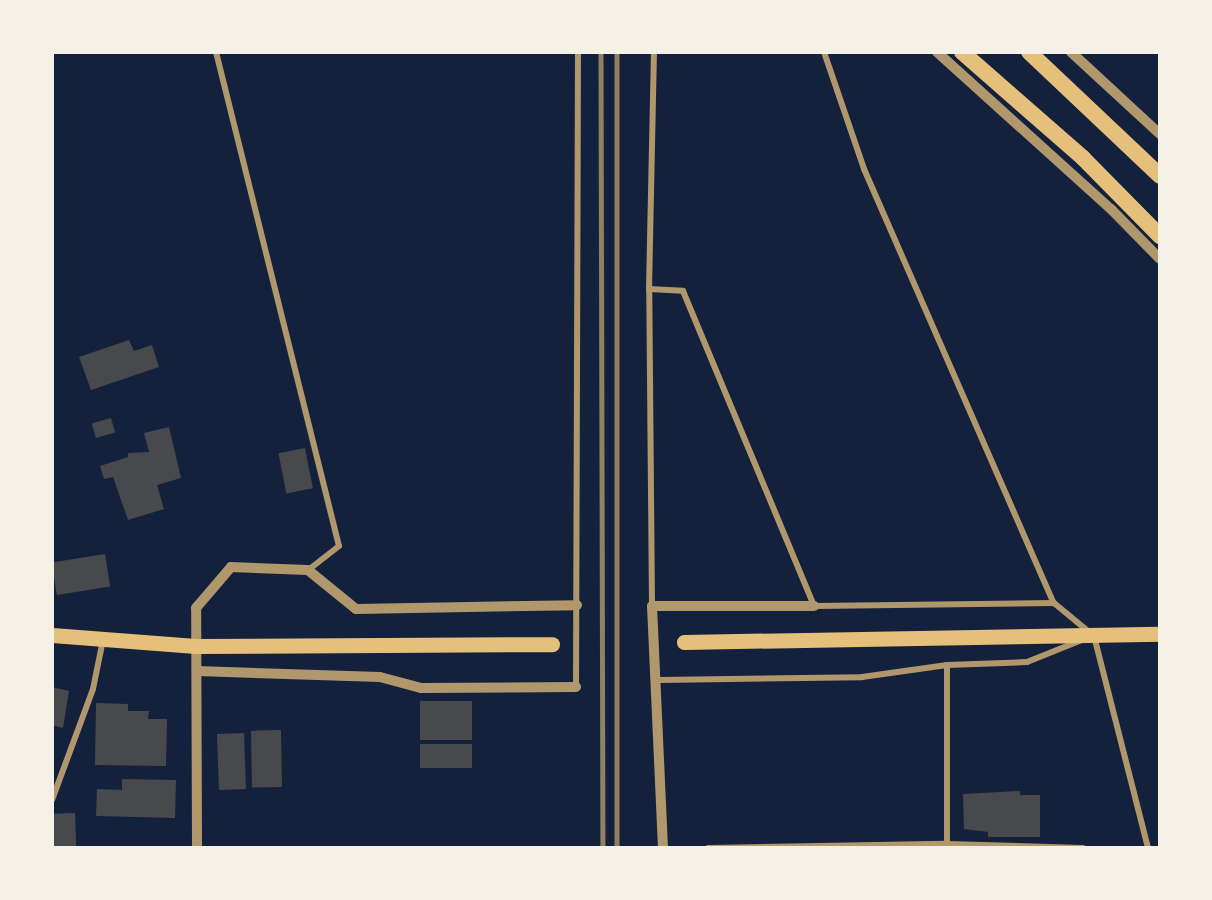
<!DOCTYPE html>
<style>
body{margin:0}
#map{position:relative;width:1212px;height:900px;overflow:hidden;background:#14213d;font-family:"PT Sans Narrow",sans-serif}
div>[style]{position:absolute}
.building>*{inset:0;background:#48494c;transform-origin:0 0}
.minor>*{height:6px;margin:-3px;padding:0 3px;transform-origin:3px;border-radius:3px;background:#b1986c}
.tertiary>*{height:10px;margin:-5px;padding:0 5px;transform-origin:5px;border-radius:5px;background:#b1986c}
.primary>*{height:15px;margin:-7.5px;padding:0 7.5px;transform-origin:7.5px;border-radius:7.5px;background:#e5c07b}
.trunk>*{height:16px;margin:-8px;padding:0 8px;transform-origin:8px;border-radius:8px;background:#e5c07b}
.rail>*{height:4.5px;margin:-2.25px;padding:0 2.25px;transform-origin:2.25px;border-radius:2.25px;background:#918062}
span{translate:-50% -50%;white-space:nowrap;text-align:center;line-height:1.15;-webkit-text-stroke:4.5px #f6f1e7;paint-order:stroke}
.frame{position:absolute;inset:0;border:54px solid #f6f1e7;pointer-events:none}
</style>
<div id="map">
<div class="building">
<i style="clip-path:polygon(129px 340px,134px 351px,152px 345px,159px 367px,91px 390px,79px 357px)"></i>
<i style="left:111px;top:418px;width:15px;height:20px;rotate:74deg"></i>
<i style="clip-path:polygon(169px 427px,181px 478px,157px 485px,164px 509px,128px 520px,113px 477px,104px 479px,100px 466px,128px 457px,128px 453px,149px 452px,144px 433px)"></i>
<i style="left:305px;top:448px;width:41px;height:27px;rotate:79deg"></i>
<i style="left:105px;top:554px;width:33px;height:54px;rotate:81deg"></i>
<i style="clip-path:polygon(52px 687px,69px 691px,63px 728px,52px 725px)"></i>
<i style="left:420px;top:701px;width:52px;height:39px"></i>
<i style="clip-path:polygon(96px 703px,128px 704px,128px 711px,149px 711px,148px 719px,167px 719px,166px 766px,95px 765px)"></i>
<i style="left:281px;top:730px;width:57px;height:30px;rotate:89deg"></i>
<i style="left:244px;top:733px;width:56px;height:27px;rotate:88deg"></i>
<i style="left:420px;top:744px;width:52px;height:24px"></i>
<i style="clip-path:polygon(122px 779px,176px 780px,175px 818px,96px 816px,97px 789px,122px 790px)"></i>
<i style="clip-path:polygon(1020px 791px,1020px 795px,1040px 795px,1040px 837px,988px 837px,988px 832px,964px 829px,963px 794px)"></i>
<i style="left:75px;top:813px;width:35px;height:23px;rotate:88deg"></i>
</div>
<div class="minor">
<i style="left:216px;top:52px;width:509px;rotate:76.02deg"></i>
<i style="left:339px;top:546px;width:39px;rotate:142deg"></i>
<i style="left:824px;top:52px;width:124px;rotate:71.1deg"></i>
<i style="left:864px;top:169px;width:474px;rotate:66.4deg"></i>
<i style="left:1054px;top:603px;width:52px;rotate:39.5deg"></i>
<i style="left:1094px;top:636px;width:219px;rotate:75.7deg"></i>
<i style="left:649px;top:289px;width:34px;rotate:3deg"></i>
<i style="left:683px;top:291px;width:341px;rotate:67.4deg"></i>
<i style="left:814px;top:606px;width:240px;rotate:-0.7deg"></i>
<i style="left:652px;top:606px;width:317px;rotate:-90.5deg"></i>
<i style="left:649px;top:289px;width:237px;rotate:-88.8deg"></i>
<i style="left:659px;top:680px;width:203px;rotate:-0.8deg"></i>
<i style="left:862px;top:677px;width:86px;rotate:-8deg"></i>
<i style="left:947px;top:665px;width:80px;rotate:-2.1deg"></i>
<i style="left:1027px;top:662px;width:59px;rotate:-21.8deg"></i>
<i style="left:576px;top:687px;width:635px;rotate:-89.82deg"></i>
<i style="left:52px;top:800px;width:118px;rotate:-69.7deg"></i>
<i style="left:93px;top:689px;width:50px;rotate:-78.5deg"></i>
<i style="left:708px;top:848px;width:239px;rotate:-1deg"></i>
<i style="left:947px;top:844px;width:136px;rotate:1.7deg"></i>
<i style="left:947px;top:848px;width:183px;rotate:-90deg"></i>
</div>
<div class="tertiary">
<i style="left:937px;top:52px;width:234px;rotate:42.1deg"></i>
<i style="left:1111px;top:209px;width:70px;rotate:45.6deg"></i>
<i style="left:1071px;top:52px;width:121px;rotate:42.7deg"></i>
<i style="left:197px;top:671px;width:183px;rotate:1.9deg"></i>
<i style="left:380px;top:677px;width:42px;rotate:15deg"></i>
<i style="left:421px;top:688px;width:155px;rotate:-0.4deg"></i>
<i style="left:197px;top:848px;width:240px;rotate:-90.2deg"></i>
<i style="left:196px;top:608px;width:54px;rotate:-49.5deg"></i>
<i style="left:231px;top:567px;width:77px;rotate:2.2deg"></i>
<i style="left:308px;top:570px;width:62px;rotate:39.1deg"></i>
<i style="left:356px;top:609px;width:221px;rotate:-1deg"></i>
<i style="left:663px;top:848px;width:242px;rotate:-92.6deg"></i>
<i style="left:652px;top:606px;width:162px"></i>
</div>
<div class="primary">
<i style="left:52px;top:635px;width:144px;rotate:4.4deg"></i>
<i style="left:196px;top:646px;width:356px;rotate:-0.3deg"></i>
<i style="left:684px;top:642px;width:476px;rotate:-1deg"></i>
</div>
<div class="trunk">
<i style="left:962px;top:52px;width:161px;rotate:41.2deg"></i>
<i style="left:1083px;top:158px;width:110px;rotate:45.4deg"></i>
<i style="left:1029px;top:52px;width:180px;rotate:43.4deg"></i>
</div>
<div class="rail">
<i style="left:601px;top:52px;width:796px;rotate:89.86deg"></i>
<i style="left:617px;top:52px;width:796px;rotate:90deg"></i>
</div>
<div class="frame"></div>
</div>
